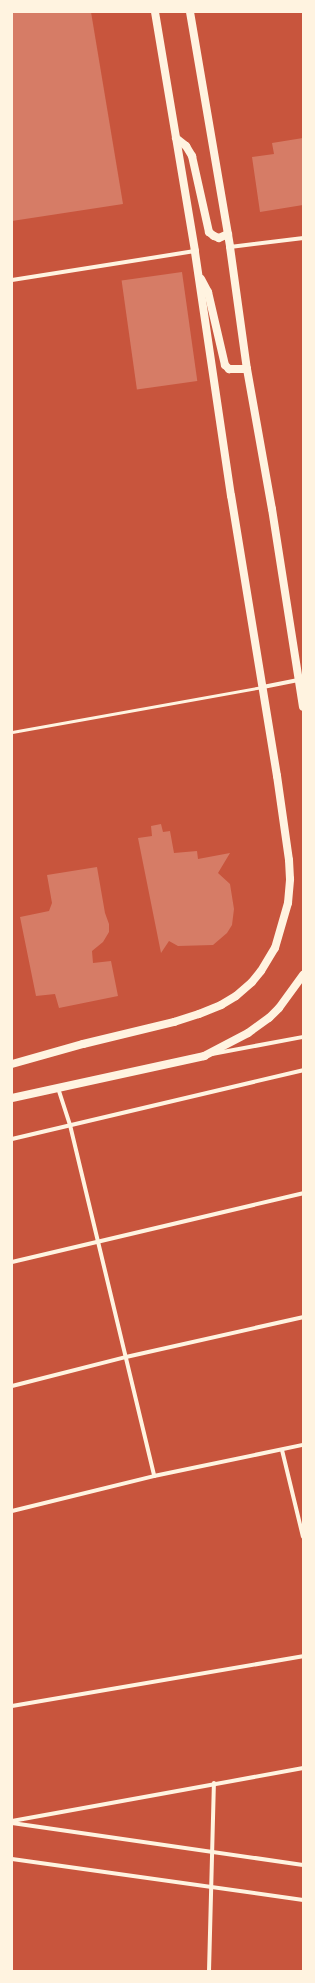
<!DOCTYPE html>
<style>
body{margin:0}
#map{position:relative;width:315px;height:1983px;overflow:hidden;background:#c8553d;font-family:Rubik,sans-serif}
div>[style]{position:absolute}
.building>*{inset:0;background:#d67c66;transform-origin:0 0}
.service>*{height:3px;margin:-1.5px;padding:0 1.5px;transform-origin:1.5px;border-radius:1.5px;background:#fff3e0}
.minor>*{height:4px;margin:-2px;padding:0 2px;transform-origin:2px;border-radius:2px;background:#fff3e0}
.secondary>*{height:8px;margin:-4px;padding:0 4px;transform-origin:4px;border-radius:4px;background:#fff3e0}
span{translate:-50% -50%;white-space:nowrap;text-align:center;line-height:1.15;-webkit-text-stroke:4px #fff3e0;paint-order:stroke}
.frame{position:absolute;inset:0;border:13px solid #fff3e0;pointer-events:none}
</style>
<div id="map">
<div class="building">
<i style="clip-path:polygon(12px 12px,91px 12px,123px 204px,12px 221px)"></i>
<i style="clip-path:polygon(303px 138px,303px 205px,260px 212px,252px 157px,274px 154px,272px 143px)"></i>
<i style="left:182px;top:272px;width:110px;height:61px;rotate:82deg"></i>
<i style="clip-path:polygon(161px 824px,163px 832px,170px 831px,174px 853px,197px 851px,198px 859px,230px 853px,218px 873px,230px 884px,234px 909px,232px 925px,227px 933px,213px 945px,178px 946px,169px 941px,161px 953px,138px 838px,152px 836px,151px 826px)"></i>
<i style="clip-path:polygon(97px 867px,105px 913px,109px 924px,109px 932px,103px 942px,92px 951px,93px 963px,111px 961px,118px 996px,59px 1008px,55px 994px,36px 996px,20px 917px,49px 911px,52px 903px,47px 875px)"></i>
</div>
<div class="service">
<i style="left:12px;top:732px;width:253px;rotate:-10.2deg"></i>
</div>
<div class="minor">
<i style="left:230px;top:247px;width:74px;rotate:-7deg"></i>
<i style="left:12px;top:280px;width:185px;rotate:-9deg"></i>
<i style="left:263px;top:687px;width:41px;rotate:-11.3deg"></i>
<i style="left:212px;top:1054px;width:93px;rotate:-10.6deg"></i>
<i style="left:58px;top:1088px;width:39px;rotate:72deg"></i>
<i style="left:70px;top:1125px;width:361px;rotate:76.5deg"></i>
<i style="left:12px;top:1139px;width:299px;rotate:-13.3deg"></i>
<i style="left:12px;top:1262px;width:299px;rotate:-13.3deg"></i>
<i style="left:12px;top:1386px;width:118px;rotate:-14.3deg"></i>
<i style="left:126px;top:1357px;width:181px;rotate:-12.7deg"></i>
<i style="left:282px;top:1450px;width:89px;rotate:76.4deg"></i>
<i style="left:12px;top:1511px;width:146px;rotate:-13.8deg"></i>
<i style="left:154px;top:1476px;width:152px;rotate:-11.8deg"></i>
<i style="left:12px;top:1706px;width:295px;rotate:-9.7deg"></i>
<i style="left:12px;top:1821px;width:296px;rotate:-10.3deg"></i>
<i style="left:12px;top:1823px;width:294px;rotate:8.2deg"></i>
<i style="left:12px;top:1859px;width:294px;rotate:8deg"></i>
<i style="left:209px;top:1971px;width:188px;rotate:-88.5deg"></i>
</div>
<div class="secondary">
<i style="left:190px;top:12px;width:238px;rotate:80.3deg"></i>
<i style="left:230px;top:247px;width:123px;rotate:82.1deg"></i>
<i style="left:247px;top:369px;width:142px;rotate:79.9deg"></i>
<i style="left:272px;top:509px;width:200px;rotate:81.1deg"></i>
<i style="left:176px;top:138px;width:13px;rotate:39deg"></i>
<i style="left:186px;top:146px;width:12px;rotate:59deg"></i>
<i style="left:192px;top:156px;width:78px;rotate:77.4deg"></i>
<i style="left:209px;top:232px;width:6px;rotate:39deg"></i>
<i style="left:214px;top:236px;width:5px;rotate:22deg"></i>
<i style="left:219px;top:238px;width:10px;rotate:-24deg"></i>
<i style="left:201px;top:279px;width:15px;rotate:62deg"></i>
<i style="left:208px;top:292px;width:75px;rotate:76.9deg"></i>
<i style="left:225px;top:365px;width:6px;rotate:45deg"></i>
<i style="left:229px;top:369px;width:18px"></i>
<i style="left:12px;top:1064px;width:74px;rotate:-15.7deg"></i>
<i style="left:83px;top:1044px;width:94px;rotate:-13.6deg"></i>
<i style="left:174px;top:1022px;width:26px;rotate:-18deg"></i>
<i style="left:199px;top:1014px;width:24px;rotate:-22deg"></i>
<i style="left:221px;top:1005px;width:17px;rotate:-31deg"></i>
<i style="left:236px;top:996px;width:21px;rotate:-41deg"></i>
<i style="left:252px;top:982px;width:14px;rotate:-51deg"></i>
<i style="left:261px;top:971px;width:27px;rotate:-59deg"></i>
<i style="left:275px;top:948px;width:47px;rotate:-73.9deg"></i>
<i style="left:288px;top:903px;width:24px;rotate:-85deg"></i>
<i style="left:290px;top:879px;width:19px;rotate:-93deg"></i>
<i style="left:289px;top:860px;width:85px;rotate:-98.1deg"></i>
<i style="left:277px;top:776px;width:284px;rotate:-99.3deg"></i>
<i style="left:231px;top:496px;width:248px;rotate:-98.4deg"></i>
<i style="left:195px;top:251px;width:242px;rotate:-99.5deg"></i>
<i style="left:12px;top:1098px;width:197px;rotate:-12.3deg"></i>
<i style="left:204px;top:1056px;width:50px;rotate:-27.6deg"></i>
<i style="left:248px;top:1033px;width:26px;rotate:-36deg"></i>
<i style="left:269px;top:1018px;width:14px;rotate:-45deg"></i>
<i style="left:279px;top:1008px;width:41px;rotate:-54deg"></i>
</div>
<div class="frame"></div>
</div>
